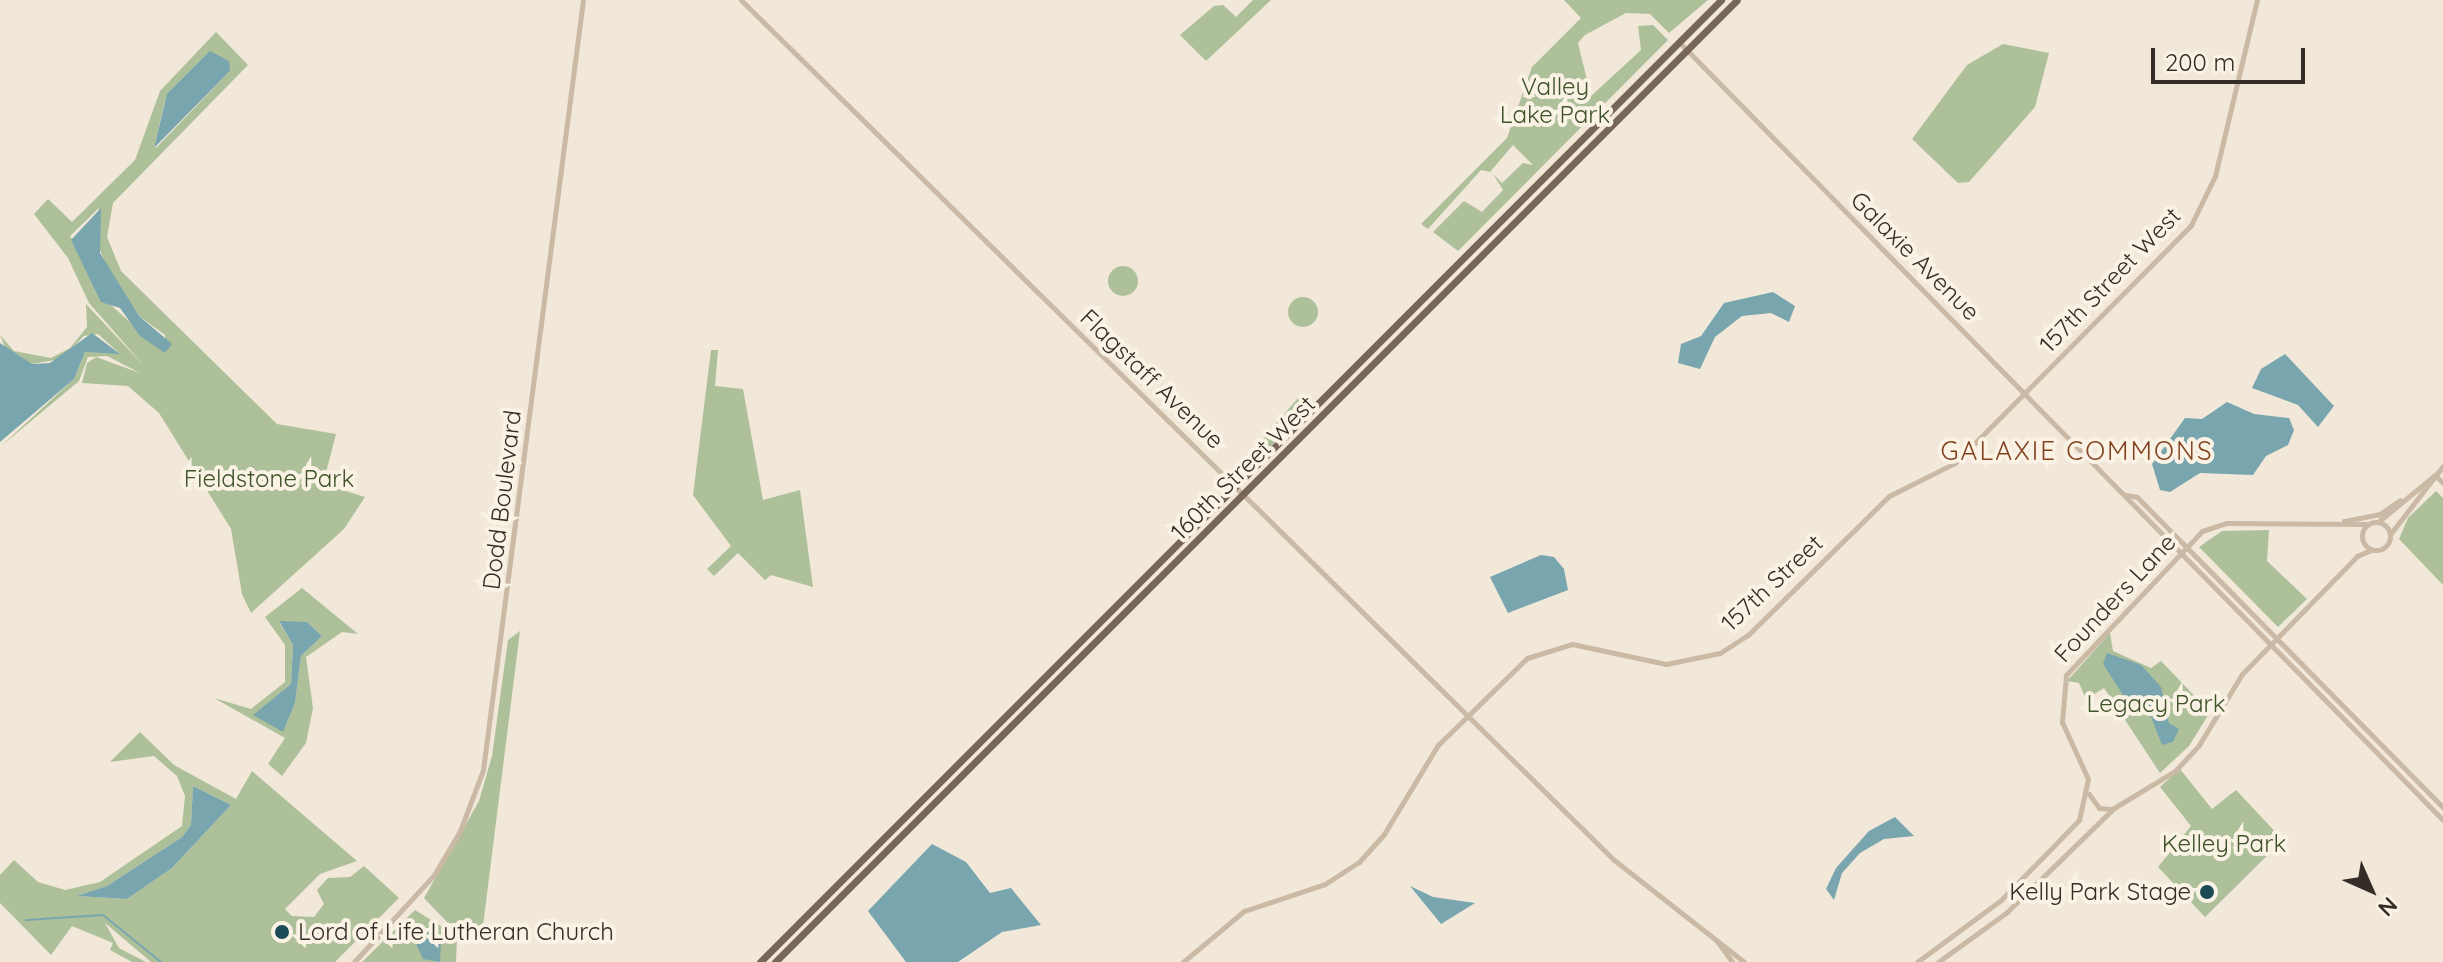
<!DOCTYPE html>
<style>
body{margin:0}
#map{position:relative;width:2443px;height:962px;overflow:hidden;background:#f1e8d9;font-family:Quicksand,sans-serif}
div>[style]{position:absolute}
.green>*{inset:0;background:#aec099;transform-origin:0 0}
.round{border-radius:50%}
.water>*{inset:0;background:#78a5ae}
.stream>*{height:2px;margin:-1px;padding:0 1px;transform-origin:1px;border-radius:1px;background:#78a5ae}
.minor>*{height:5px;margin:-2.5px;padding:0 2.5px;transform-origin:2.5px;border-radius:2.5px;background:#c9b9a5}
.minor>.ring{margin:-2.5px;padding:0;box-sizing:content-box;background:none;border:5px solid #c9b9a5;border-radius:50%}
.major>*{height:7px;margin:-3.5px;padding:0 3.5px;transform-origin:3.5px;border-radius:3.5px;background:#776557}
.dots>*{width:22px;height:22px;translate:-50% -50%;box-sizing:border-box;border:4px solid #f9f2e5;border-radius:50%}
span{translate:-50% -50%;white-space:nowrap;text-align:center;line-height:1.15;-webkit-text-stroke:8px #f9f2e5;paint-order:stroke}
.park-label{font-size:24px;color:#3f532a}
.street-label{font-size:24px;color:#342c26}
.poi-label{font-size:24px;color:#342c26}
.right{translate:-100% -50%;text-align:right}
.left{translate:0 -50%;text-align:left}
.neighbourhood-label{font-size:26px;color:#834320;letter-spacing:2px}
.north{position:absolute;left:2331px;top:850px;width:80px;height:80px;-webkit-text-stroke:6px #f9f2e5;paint-order:stroke;rotate:135deg;font-size:22px;font-weight:700;line-height:32px;text-align:center;color:#342c26}
.north::after{content:'';display:block;margin:auto;width:28px;height:36px;background:#342c26;clip-path:polygon(50% 0,100% 100%,50% 72%,0 100%)}
.scale{position:absolute;left:2151px;top:48px;width:154px;height:36px;box-sizing:border-box;border:4px solid #342c26;border-top:0;padding-left:10px;font-size:24px;line-height:28px;white-space:nowrap;color:#342c26;-webkit-text-stroke:6px #f9f2e5;paint-order:stroke}
</style>
<div id="map">
<div class="green">
<i style="clip-path:polygon(1253px 0,1271px 0,1206px 61px,1180px 35px,1214px 6px,1223px 5px,1236px 17px)"></i>
<i style="clip-path:polygon(1564px 0,1708px 0,1669px 33px,1650px 14px,1626px 13px,1585px 35px,1578px 43px,1591px 96px,1641px 50px,1638px 26px,1653px 25px,1668px 40px,1458px 251px,1433px 232px,1464px 201px,1482px 212px,1503px 190px,1493px 174px,1502px 183px,1523px 163px,1533px 165px,1513px 145px,1490px 172px,1481px 170px,1428px 229px,1421px 224px,1507px 138px,1532px 67px,1581px 18px)"></i>
<i style="clip-path:polygon(evenodd,216px 32px,248px 65px,113px 203px,107px 237px,121px 271px,277px 424px,336px 434px,323px 484px,365px 497px,344px 529px,251px 613px,242px 594px,231px 529px,159px 413px,128px 386px,82px 383px,87px 363px,96px 357px,140px 373px,107px 356px,88px 357px,79px 381px,0 447px,74px 379px,85px 352px,119px 353px,98px 334px,84px 336px,61px 359px,32px 364px,7px 352px,0 335px,14px 351px,51px 358px,70px 348px,87px 327px,86px 304px,146px 368px,89px 303px,68px 258px,34px 214px,48px 199px,72px 222px,135px 160px,160px 91px,216px 32px,230px 71px,157px 147px,154px 148px,165px 101px,230px 71px,216px 32px,99px 208px,97px 243px,109px 272px,139px 316px,165px 335px,165px 353px,113px 307px,70px 236px,99px 208px)"></i>
<i style="clip-path:polygon(2003px 44px,2049px 53px,2035px 107px,1969px 182px,1958px 183px,1912px 139px,1967px 65px)"></i>
<i class="round" style="left:1108px;top:266px;width:30px;height:30px"></i>
<i class="round" style="left:1288px;top:297px;width:30px;height:30px"></i>
<i style="clip-path:polygon(711px 350px,718px 350px,715px 386px,743px 389px,763px 500px,800px 490px,813px 587px,771px 575px,765px 580px,738px 553px,714px 576px,707px 569px,731px 546px,693px 495px)"></i>
<i style="left:1299px;top:397px;width:11px;height:99px;rotate:41deg"></i>
<i style="clip-path:polygon(2436px 491px,2443px 498px,2443px 585px,2399px 539px,2408px 518px)"></i>
<i style="clip-path:polygon(2269px 530px,2267px 561px,2307px 599px,2278px 627px,2199px 547px,2222px 531px)"></i>
<i style="clip-path:polygon(evenodd,302px 588px,358px 634px,342px 632px,306px 657px,313px 708px,306px 743px,282px 776px,268px 764px,285px 738px,214px 698px,251px 709px,285px 682px,285px 645px,265px 617px,302px 588px,279px 622px,307px 622px,322px 636px,301px 656px,295px 703px,283px 731px,255px 714px,291px 684px,293px 645px,279px 622px)"></i>
<i style="clip-path:polygon(520px 631px,482px 934px,447px 922px,424px 898px,479px 801px,492px 756px,508px 640px)"></i>
<i style="clip-path:polygon(2110px 633px,2113px 651px,2151px 668px,2161px 661px,2210px 712px,2189px 746px,2160px 773px,2104px 688px,2086px 699px,2079px 683px,2067px 681px)"></i>
<i style="clip-path:polygon(evenodd,140px 732px,174px 765px,236px 799px,252px 771px,357px 861px,320px 874px,285px 909px,292px 916px,314px 917px,324px 904px,317px 890px,328px 878px,350px 877px,364px 866px,399px 898px,335px 962px,151px 962px,105px 923px,119px 948px,146px 962px,132px 962px,110px 950px,113px 943px,72px 926px,51px 955px,0 903px,0 875px,14px 860px,38px 882px,65px 890px,100px 882px,182px 826px,185px 796px,177px 776px,154px 756px,110px 762px,140px 732px,193px 786px,231px 805px,172px 868px,127px 899px,76px 896px,107px 886px,182px 837px,191px 825px,193px 786px)"></i>
<i style="clip-path:polygon(2180px 769px,2212px 809px,2236px 790px,2283px 840px,2205px 917px,2158px 867px,2191px 826px,2160px 787px)"></i>
<i style="clip-path:polygon(415px 910px,457px 936px,456px 962px,362px 962px)"></i>
</div>
<div class="water">
<i style="clip-path:polygon(210px 51px,229px 61px,230px 71px,154px 148px,167px 94px)"></i>
<i style="clip-path:polygon(101px 208px,100px 253px,139px 316px,172px 344px,165px 353px,140px 336px,120px 308px,101px 302px,71px 240px)"></i>
<i style="clip-path:polygon(1773px 292px,1795px 306px,1789px 322px,1771px 313px,1742px 316px,1715px 337px,1700px 369px,1678px 363px,1681px 344px,1701px 336px,1724px 303px)"></i>
<i style="clip-path:polygon(92px 333px,120px 354px,85px 352px,74px 379px,0 442px,0 343px,32px 364px,50px 363px)"></i>
<i style="clip-path:polygon(2285px 354px,2334px 406px,2318px 427px,2298px 405px,2252px 388px,2261px 369px)"></i>
<i style="clip-path:polygon(2227px 402px,2254px 414px,2289px 418px,2294px 430px,2288px 445px,2266px 456px,2253px 475px,2200px 473px,2170px 492px,2160px 490px,2152px 464px,2185px 418px,2202px 419px)"></i>
<i style="clip-path:polygon(1541px 555px,1554px 557px,1564px 569px,1568px 590px,1508px 613px,1490px 577px)"></i>
<i style="clip-path:polygon(279px 621px,307px 622px,322px 636px,301px 656px,295px 703px,283px 732px,253px 715px,291px 684px,293px 645px)"></i>
<i style="clip-path:polygon(2107px 653px,2141px 665px,2161px 687px,2169px 723px,2179px 729px,2173px 742px,2162px 745px,2151px 717px,2125px 698px,2103px 664px)"></i>
<i style="clip-path:polygon(193px 786px,231px 805px,172px 868px,127px 899px,76px 896px,107px 886px,182px 837px,191px 825px)"></i>
<i style="clip-path:polygon(1895px 817px,1914px 836px,1884px 839px,1860px 853px,1842px 873px,1834px 900px,1826px 889px,1836px 868px,1869px 831px)"></i>
<i style="clip-path:polygon(932px 844px,966px 862px,990px 893px,1011px 888px,1041px 925px,1002px 932px,958px 962px,906px 962px,868px 911px)"></i>
<i style="clip-path:polygon(1410px 886px,1433px 897px,1475px 903px,1441px 924px)"></i>
<i style="clip-path:polygon(421px 926px,441px 943px,440px 962px,423px 959px,413px 937px)"></i>
</div>
<div class="stream">
<i style="left:26px;top:920px;width:77px;rotate:-3.7deg"></i>
<i style="left:103px;top:915px;width:75px;rotate:39deg"></i>
</div>
<div class="minor">
<i style="left:741px;top:0;width:1225px;rotate:44.57deg"></i>
<i style="left:1614px;top:860px;width:165px;rotate:38.1deg"></i>
<i style="left:1679px;top:42px;width:1090px;rotate:45.52deg"></i>
<i style="left:2435px;top:475px;width:11px;rotate:45deg"></i>
<i style="left:2126px;top:495px;width:11px;rotate:10deg"></i>
<i style="left:2137px;top:497px;width:436px;rotate:45.4deg"></i>
<i style="left:2344px;top:521px;width:37px;rotate:-11deg"></i>
<i style="left:2380px;top:514px;width:24px;rotate:-35deg"></i>
<i style="left:2379px;top:521px;width:72px;rotate:-39.4deg"></i>
<i class="ring" style="left:2362px;top:522px;width:23px;height:23px"></i>
<i style="left:2391px;top:533px;width:85px;rotate:-52.2deg"></i>
<i style="left:2089px;top:794px;width:17px;rotate:54deg"></i>
<i style="left:2099px;top:808px;width:12px;rotate:5deg"></i>
<i style="left:1717px;top:941px;width:26px;rotate:54deg"></i>
<i style="left:354px;top:962px;width:118px;rotate:-47.4deg"></i>
<i style="left:434px;top:875px;width:51px;rotate:-59.4deg"></i>
<i style="left:460px;top:831px;width:65px;rotate:-69.3deg"></i>
<i style="left:483px;top:770px;width:776px;rotate:-82.6deg"></i>
<i style="left:1183px;top:962px;width:80px;rotate:-39.9deg"></i>
<i style="left:1244px;top:911px;width:85px;rotate:-18.4deg"></i>
<i style="left:1325px;top:884px;width:40px;rotate:-32.9deg"></i>
<i style="left:1359px;top:862px;width:38px;rotate:-48deg"></i>
<i style="left:1384px;top:834px;width:104px;rotate:-58.8deg"></i>
<i style="left:1438px;top:745px;width:124px;rotate:-44.3deg"></i>
<i style="left:1527px;top:658px;width:47px;rotate:-17.3deg"></i>
<i style="left:1572px;top:644px;width:96px;rotate:12deg"></i>
<i style="left:1666px;top:664px;width:55px;rotate:-11.5deg"></i>
<i style="left:1720px;top:653px;width:33px;rotate:-33deg"></i>
<i style="left:1748px;top:635px;width:198px;rotate:-44.6deg"></i>
<i style="left:1889px;top:496px;width:74px;rotate:-26.6deg"></i>
<i style="left:1955px;top:463px;width:335px;rotate:-45.2deg"></i>
<i style="left:2191px;top:225px;width:55px;rotate:-63.9deg"></i>
<i style="left:2215px;top:176px;width:181px;rotate:-76.6deg"></i>
<i style="left:1917px;top:962px;width:104px;rotate:-36.4deg"></i>
<i style="left:2001px;top:900px;width:112px;rotate:-45.7deg"></i>
<i style="left:2079px;top:820px;width:42px;rotate:-77.6deg"></i>
<i style="left:2088px;top:779px;width:63px;rotate:-114.5deg"></i>
<i style="left:2062px;top:722px;width:47px;rotate:-85.1deg"></i>
<i style="left:2066px;top:675px;width:198px;rotate:-46.6deg"></i>
<i style="left:2202px;top:531px;width:26px;rotate:-18deg"></i>
<i style="left:2227px;top:523px;width:141px;rotate:0.4deg"></i>
<i style="left:1938px;top:962px;width:85px;rotate:-35.9deg"></i>
<i style="left:2007px;top:912px;width:149px;rotate:-44.2deg"></i>
<i style="left:2114px;top:808px;width:71px;rotate:-31.2deg"></i>
<i style="left:2175px;top:771px;width:35px;rotate:-47deg"></i>
<i style="left:2199px;top:745px;width:83px;rotate:-58.8deg"></i>
<i style="left:2242px;top:674px;width:165px;rotate:-45.7deg"></i>
<i style="left:2357px;top:556px;width:15px;rotate:-23deg"></i>
</div>
<div class="major">
<i style="left:760px;top:962px;width:1360px;rotate:-45.03deg"></i>
<i style="left:775px;top:962px;width:1360px;rotate:-45deg"></i>
</div>
<div class="dots">
<i style="left:2207px;top:892px;background:#1c4b56"></i>
<i style="left:282px;top:932px;background:#1c4b56"></i>
</div>
<div class="park-label">
<span style="left:1555px;top:101px">Valley<br>Lake Park</span>
<span style="left:269px;top:479px">Fieldstone Park</span>
<span style="left:2156px;top:704px">Legacy Park</span>
<span style="left:2224px;top:844px">Kelley Park</span>
</div>
<div class="street-label">
<span style="left:1915px;top:256px;rotate:45deg">Galaxie Avenue</span>
<span style="left:2110px;top:280px;rotate:-46deg">157th Street West</span>
<span style="left:1152px;top:379px;rotate:44deg">Flagstaff Avenue</span>
<span style="left:1243px;top:468px;rotate:-45deg">160th Street West</span>
<span style="left:502px;top:500px;rotate:-83deg">Dodd Boulevard</span>
<span style="left:1772px;top:583px;rotate:-43deg">157th Street</span>
<span style="left:2115px;top:598px;rotate:-47deg">Founders Lane</span>
</div>
<div class="poi-label">
<span class="right" style="left:2191px;top:892px">Kelly Park Stage</span>
<span class="left" style="left:298px;top:932px">Lord of Life Lutheran Church</span>
</div>
<div class="neighbourhood-label">
<span style="left:2077px;top:451px">GALAXIE COMMONS</span>
</div>
<div class="north">N</div>
<div class="scale">200 m</div>
</div>
